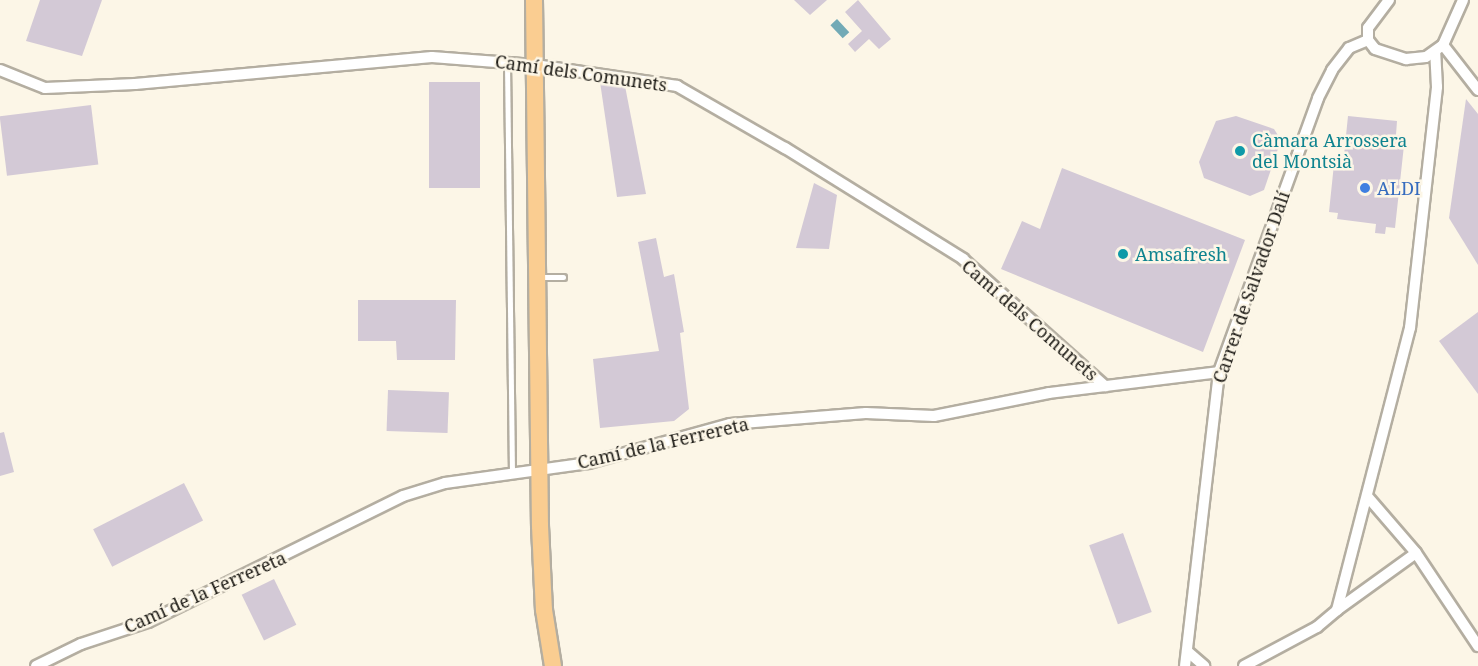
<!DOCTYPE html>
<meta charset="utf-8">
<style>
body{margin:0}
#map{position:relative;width:1478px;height:666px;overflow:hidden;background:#fcf6e7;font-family:"Noto Serif",serif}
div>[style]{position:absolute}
.water>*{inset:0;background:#72aab6;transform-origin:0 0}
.building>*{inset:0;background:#d3c9d6;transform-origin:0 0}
.roads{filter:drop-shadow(2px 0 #b4aea1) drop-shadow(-2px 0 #b4aea1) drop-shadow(0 2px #b4aea1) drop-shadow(0 -2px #b4aea1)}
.service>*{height:5px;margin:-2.5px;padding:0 2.5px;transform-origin:2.5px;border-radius:2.5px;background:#fff}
.minor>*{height:10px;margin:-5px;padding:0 5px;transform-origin:5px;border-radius:5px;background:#fff}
.primary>*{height:16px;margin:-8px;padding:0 8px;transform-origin:8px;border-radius:8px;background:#facd91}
.dots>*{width:16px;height:16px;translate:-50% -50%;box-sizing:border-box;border:3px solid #fcf6e7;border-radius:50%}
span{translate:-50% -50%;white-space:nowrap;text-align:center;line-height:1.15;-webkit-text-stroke:5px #fcf6e7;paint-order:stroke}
.street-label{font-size:18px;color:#1e1c17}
.culture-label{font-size:18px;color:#0d838f}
.left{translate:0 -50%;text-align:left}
.shop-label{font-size:18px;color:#366cbe}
</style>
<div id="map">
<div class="water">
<i style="left:837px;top:19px;width:18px;height:9px;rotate:47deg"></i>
</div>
<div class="building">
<i style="clip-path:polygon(40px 0,102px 0,82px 56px,26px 41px)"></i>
<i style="clip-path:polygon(794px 0,827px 0,810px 15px)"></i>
<i style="clip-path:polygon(858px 0,891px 39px,879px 49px,869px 39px,855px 52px,848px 44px,862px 31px,845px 12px)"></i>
<i style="left:480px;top:82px;width:106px;height:51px;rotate:90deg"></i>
<i style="clip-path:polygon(600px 82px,625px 86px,646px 194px,617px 197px)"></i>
<i style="clip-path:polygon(1466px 99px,1478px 114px,1478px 265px,1449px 218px)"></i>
<i style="left:91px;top:105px;width:60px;height:92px;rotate:83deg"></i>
<i style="clip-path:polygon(1236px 116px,1274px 129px,1281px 140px,1264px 190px,1250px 196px,1204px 178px,1199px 162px,1216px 121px)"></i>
<i style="clip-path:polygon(1348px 116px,1397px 121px,1396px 135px,1405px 136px,1395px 228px,1386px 227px,1385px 234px,1375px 233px,1376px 224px,1337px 219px,1338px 213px,1329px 212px,1334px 164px,1343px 165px)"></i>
<i style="clip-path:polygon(1062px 168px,1245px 240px,1203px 352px,1001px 269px,1022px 221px,1040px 229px)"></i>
<i style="clip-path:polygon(814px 183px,837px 195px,829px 249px,796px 248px)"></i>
<i style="clip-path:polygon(656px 238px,664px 277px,674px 274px,684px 332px,680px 333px,689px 409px,674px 421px,600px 428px,593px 359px,659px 351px,638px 242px)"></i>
<i style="clip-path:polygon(358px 300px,456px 300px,455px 360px,397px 360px,396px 341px,358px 341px)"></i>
<i style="clip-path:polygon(1478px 312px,1478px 394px,1439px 341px)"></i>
<i style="left:388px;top:390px;width:61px;height:41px;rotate:2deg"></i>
<i style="clip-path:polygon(4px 432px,14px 472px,0 476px,0 433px)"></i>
<i style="left:184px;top:483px;width:42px;height:102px;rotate:63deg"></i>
<i style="left:1123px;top:533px;width:84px;height:36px;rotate:70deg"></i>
<i style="left:274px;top:579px;width:51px;height:36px;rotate:64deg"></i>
</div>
<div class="roads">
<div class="service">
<i style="left:507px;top:63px;width:409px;rotate:89.3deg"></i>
<i style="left:540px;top:277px;width:23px"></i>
</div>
<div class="minor">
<i style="left:1389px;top:0;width:35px;rotate:127deg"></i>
<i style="left:1368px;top:28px;width:12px;rotate:90deg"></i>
<i style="left:1368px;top:40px;width:11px;rotate:52deg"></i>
<i style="left:1375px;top:49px;width:33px;rotate:18deg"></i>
<i style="left:1406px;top:59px;width:20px;rotate:-6deg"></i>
<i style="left:1426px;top:57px;width:21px;rotate:-35deg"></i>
<i style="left:1443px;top:45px;width:49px;rotate:-66deg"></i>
<i style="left:1443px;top:45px;width:57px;rotate:52.1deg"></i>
<i style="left:0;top:70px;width:48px;rotate:21.8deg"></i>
<i style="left:45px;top:88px;width:90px;rotate:-2.5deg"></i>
<i style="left:135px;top:84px;width:298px;rotate:-5.2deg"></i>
<i style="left:432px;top:57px;width:103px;rotate:4.4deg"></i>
<i style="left:535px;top:65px;width:144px;rotate:8.4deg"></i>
<i style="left:677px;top:86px;width:125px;rotate:29.9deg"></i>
<i style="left:785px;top:148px;width:210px;rotate:31.9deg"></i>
<i style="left:963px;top:259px;width:191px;rotate:41.8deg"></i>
<i style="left:1367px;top:496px;width:75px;rotate:49.3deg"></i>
<i style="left:1416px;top:553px;width:112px;rotate:56.3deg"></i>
<i style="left:1337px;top:610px;width:97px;rotate:-35.8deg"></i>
<i style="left:1187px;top:651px;width:23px;rotate:41deg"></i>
<i style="left:36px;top:666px;width:50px;rotate:-26.1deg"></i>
<i style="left:81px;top:644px;width:71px;rotate:-18.2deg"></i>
<i style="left:148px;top:622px;width:284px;rotate:-26.3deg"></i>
<i style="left:403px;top:496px;width:44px;rotate:-17.2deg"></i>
<i style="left:445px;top:483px;width:145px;rotate:-7.9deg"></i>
<i style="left:589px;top:463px;width:146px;rotate:-15.5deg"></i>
<i style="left:730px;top:424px;width:136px;rotate:-4.6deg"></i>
<i style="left:866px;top:413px;width:68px;rotate:2.5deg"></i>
<i style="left:934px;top:416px;width:117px;rotate:-11.3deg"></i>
<i style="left:1049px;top:393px;width:171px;rotate:-7deg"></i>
<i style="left:1185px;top:666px;width:296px;rotate:-83.4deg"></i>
<i style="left:1219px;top:372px;width:291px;rotate:-70.1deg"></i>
<i style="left:1318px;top:98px;width:31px;rotate:-63deg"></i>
<i style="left:1332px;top:70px;width:28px;rotate:-52deg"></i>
<i style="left:1349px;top:48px;width:21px;rotate:-23deg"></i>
<i style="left:1244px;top:666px;width:83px;rotate:-28.1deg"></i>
<i style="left:1317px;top:627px;width:26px;rotate:-40deg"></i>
<i style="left:1337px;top:610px;width:291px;rotate:-75.5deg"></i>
<i style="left:1410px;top:328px;width:243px;rotate:-83.6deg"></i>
<i style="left:1437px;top:87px;width:34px;rotate:-93deg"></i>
</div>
<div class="primary">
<i style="left:534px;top:0;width:526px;rotate:89.35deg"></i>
<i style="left:540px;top:526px;width:84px;rotate:87.3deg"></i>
<i style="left:544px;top:610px;width:57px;rotate:80.9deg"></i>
</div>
</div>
<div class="dots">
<i style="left:1240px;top:151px;background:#0f9aa8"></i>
<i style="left:1365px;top:188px;background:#3f7fe0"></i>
<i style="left:1123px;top:254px;background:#0f9aa8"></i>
</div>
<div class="street-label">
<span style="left:581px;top:73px;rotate:8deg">Camí dels Comunets</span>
<span style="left:1251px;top:287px;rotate:-71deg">Carrer de Salvador Dalí</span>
<span style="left:1030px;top:320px;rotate:41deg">Camí dels Comunets</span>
<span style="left:663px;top:443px;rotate:-13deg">Camí de la Ferrereta</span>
<span style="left:205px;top:592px;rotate:-24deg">Camí de la Ferrereta</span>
</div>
<div class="culture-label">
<span class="left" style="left:1252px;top:151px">Càmara Arrossera<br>del Montsià</span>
<span class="left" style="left:1135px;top:254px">Amsafresh</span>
</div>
<div class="shop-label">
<span class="left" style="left:1377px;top:188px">ALDI</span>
</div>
</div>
